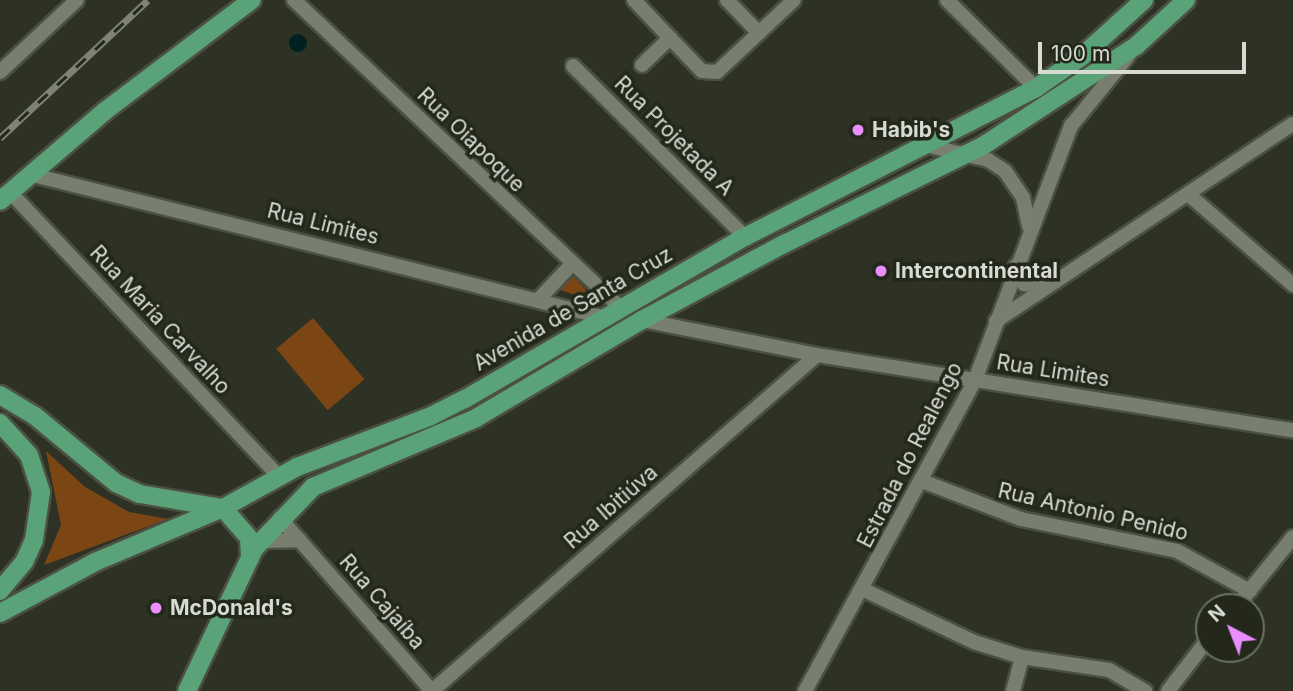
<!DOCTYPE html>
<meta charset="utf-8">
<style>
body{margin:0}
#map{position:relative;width:1293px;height:691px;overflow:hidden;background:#2d3224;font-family:Inter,sans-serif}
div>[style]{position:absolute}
.green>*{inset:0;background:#7b4614;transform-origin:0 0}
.water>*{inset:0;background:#00211f}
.round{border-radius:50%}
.roads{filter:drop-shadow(2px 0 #4b5043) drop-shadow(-2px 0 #4b5043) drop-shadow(0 2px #4b5043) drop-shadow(0 -2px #4b5043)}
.minor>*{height:14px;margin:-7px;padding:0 7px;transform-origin:7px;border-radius:7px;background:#797f6f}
.major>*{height:18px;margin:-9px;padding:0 9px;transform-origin:9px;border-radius:9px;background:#5aa277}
.rail>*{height:7px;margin-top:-3.5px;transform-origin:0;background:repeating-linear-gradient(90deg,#23281a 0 13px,#7e8277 0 26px);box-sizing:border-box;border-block:2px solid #7e8277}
.dots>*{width:19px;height:19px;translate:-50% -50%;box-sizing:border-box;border:4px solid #23281a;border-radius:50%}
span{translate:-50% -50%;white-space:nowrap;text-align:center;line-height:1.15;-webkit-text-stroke:7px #23281a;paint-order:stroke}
.poi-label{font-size:21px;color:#d7dbd2;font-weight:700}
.left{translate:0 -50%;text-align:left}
.street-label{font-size:21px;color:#d7dbd2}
.north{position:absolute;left:1195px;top:593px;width:70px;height:70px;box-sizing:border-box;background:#23281a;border:2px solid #6b7064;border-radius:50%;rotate:318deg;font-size:19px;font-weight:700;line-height:28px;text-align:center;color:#d7dbd2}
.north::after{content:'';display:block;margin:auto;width:24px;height:32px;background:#ea8dfd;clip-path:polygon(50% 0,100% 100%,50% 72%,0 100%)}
.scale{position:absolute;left:1038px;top:42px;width:208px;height:32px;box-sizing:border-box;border:4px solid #d7dbd2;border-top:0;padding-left:9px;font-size:21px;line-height:24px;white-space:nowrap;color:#d7dbd2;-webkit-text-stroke:5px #23281a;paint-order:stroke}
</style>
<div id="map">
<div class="green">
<i style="clip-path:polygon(570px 272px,586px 290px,581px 297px,555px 288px)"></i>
<i style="left:313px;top:318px;width:80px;height:48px;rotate:50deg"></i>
<i style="clip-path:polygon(46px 451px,85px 487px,129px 512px,168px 519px,44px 565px,61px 525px)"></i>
</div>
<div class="water">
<i class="round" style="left:289px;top:34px;width:18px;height:18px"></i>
</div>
<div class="roads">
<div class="minor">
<i style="left:294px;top:0;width:449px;rotate:43.3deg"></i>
<i style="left:634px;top:0;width:52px;rotate:46.5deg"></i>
<i style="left:727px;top:0;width:46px;rotate:45.9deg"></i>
<i style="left:947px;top:0;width:125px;rotate:44.7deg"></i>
<i style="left:642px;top:65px;width:39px;rotate:-44deg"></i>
<i style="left:670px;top:38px;width:46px;rotate:45.9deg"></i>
<i style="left:702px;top:71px;width:15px;rotate:4deg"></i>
<i style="left:717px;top:72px;width:105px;rotate:-43.1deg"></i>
<i style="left:573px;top:66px;width:243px;rotate:44.8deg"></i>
<i style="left:0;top:72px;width:105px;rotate:-43.1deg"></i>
<i style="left:929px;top:146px;width:61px;rotate:13.3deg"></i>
<i style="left:988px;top:160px;width:20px;rotate:33deg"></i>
<i style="left:1005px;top:171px;width:32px;rotate:56deg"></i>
<i style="left:1023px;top:198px;width:29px;rotate:78deg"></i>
<i style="left:29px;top:174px;width:595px;rotate:14.01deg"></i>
<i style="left:10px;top:192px;width:393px;rotate:46.6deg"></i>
<i style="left:1188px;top:194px;width:139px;rotate:40.9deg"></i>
<i style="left:1016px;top:266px;width:20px;rotate:66deg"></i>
<i style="left:1024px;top:284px;width:24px;rotate:5deg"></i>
<i style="left:540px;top:298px;width:45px;rotate:-46.8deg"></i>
<i style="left:642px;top:320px;width:178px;rotate:11.3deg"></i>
<i style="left:817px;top:355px;width:482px;rotate:9deg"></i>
<i style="left:996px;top:321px;width:356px;rotate:-33.6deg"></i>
<i style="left:922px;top:481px;width:106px;rotate:21deg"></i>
<i style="left:1021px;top:519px;width:159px;rotate:11.6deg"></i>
<i style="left:1177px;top:551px;width:83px;rotate:28.7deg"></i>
<i style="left:280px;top:518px;width:230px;rotate:48.7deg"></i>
<i style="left:261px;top:541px;width:39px;rotate:-1deg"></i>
<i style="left:864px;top:590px;width:122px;rotate:25.3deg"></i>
<i style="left:974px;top:642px;width:50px;rotate:17.4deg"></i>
<i style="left:1022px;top:657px;width:88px;rotate:8.5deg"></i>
<i style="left:1109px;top:670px;width:42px;rotate:30.3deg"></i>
<i style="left:1236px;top:607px;width:90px;rotate:-50.8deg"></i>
<i style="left:432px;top:691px;width:511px;rotate:-41.11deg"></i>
<i style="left:805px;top:691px;width:354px;rotate:-61.3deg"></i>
<i style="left:975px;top:380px;width:272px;rotate:-69.3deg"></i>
<i style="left:1071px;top:126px;width:90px;rotate:-50.8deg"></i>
<i style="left:1013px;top:691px;width:35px;rotate:-75deg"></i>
<i style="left:1168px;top:691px;width:67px;rotate:-52.3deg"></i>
</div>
<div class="major">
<i style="left:0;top:201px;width:138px;rotate:-40.6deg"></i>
<i style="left:105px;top:111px;width:184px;rotate:-37.1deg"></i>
<i style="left:0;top:395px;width:41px;rotate:31deg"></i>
<i style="left:35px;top:416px;width:105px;rotate:39.6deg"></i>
<i style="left:116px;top:483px;width:26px;rotate:25deg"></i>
<i style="left:140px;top:494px;width:84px;rotate:9.6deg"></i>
<i style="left:223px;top:508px;width:40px;rotate:49deg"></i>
<i style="left:249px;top:538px;width:20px;rotate:87deg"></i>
<i style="left:0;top:423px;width:43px;rotate:47.8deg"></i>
<i style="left:29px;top:455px;width:39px;rotate:72deg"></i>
<i style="left:41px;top:492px;width:49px;rotate:98.3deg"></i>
<i style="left:34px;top:540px;width:24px;rotate:114deg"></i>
<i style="left:24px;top:562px;width:38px;rotate:130deg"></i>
<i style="left:0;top:613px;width:108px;rotate:-28.2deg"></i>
<i style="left:95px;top:562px;width:139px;rotate:-22.9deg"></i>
<i style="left:223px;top:508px;width:85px;rotate:-29deg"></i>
<i style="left:297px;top:467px;width:143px;rotate:-20.8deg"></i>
<i style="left:431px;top:416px;width:38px;rotate:-27deg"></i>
<i style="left:465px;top:399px;width:323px;rotate:-30.1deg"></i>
<i style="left:745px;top:237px;width:327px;rotate:-27.1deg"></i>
<i style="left:1036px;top:88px;width:55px;rotate:-34.6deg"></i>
<i style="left:1081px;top:57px;width:85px;rotate:-42.1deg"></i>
<i style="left:187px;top:691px;width:157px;rotate:-64.7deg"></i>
<i style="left:254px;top:549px;width:86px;rotate:-46.4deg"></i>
<i style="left:313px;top:487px;width:177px;rotate:-22.9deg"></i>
<i style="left:476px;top:418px;width:193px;rotate:-30.6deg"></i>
<i style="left:642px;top:320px;width:161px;rotate:-28.2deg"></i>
<i style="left:784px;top:244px;width:223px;rotate:-26.3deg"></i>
<i style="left:984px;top:145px;width:181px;rotate:-33.1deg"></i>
<i style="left:1136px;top:46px;width:68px;rotate:-42.6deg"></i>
</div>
</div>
<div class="rail">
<i style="left:0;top:138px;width:202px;rotate:-43deg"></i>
</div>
<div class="dots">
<i style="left:858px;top:130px;background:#ea8dfd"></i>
<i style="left:881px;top:271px;background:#ea8dfd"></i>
<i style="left:156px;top:608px;background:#ea8dfd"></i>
</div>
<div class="poi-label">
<span class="left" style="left:872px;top:130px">Habib's</span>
<span class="left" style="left:895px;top:271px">Intercontinental</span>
<span class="left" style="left:170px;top:608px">McDonald's</span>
</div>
<div class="street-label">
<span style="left:674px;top:136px;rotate:45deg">Rua Projetada A</span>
<span style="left:471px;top:140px;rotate:44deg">Rua Oiapoque</span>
<span style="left:323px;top:224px;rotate:14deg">Rua Limites</span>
<span style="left:573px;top:309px;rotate:-30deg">Avenida de Santa Cruz</span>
<span style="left:160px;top:320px;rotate:47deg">Rua Maria Carvalho</span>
<span style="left:1053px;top:371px;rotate:9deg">Rua Limites</span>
<span style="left:910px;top:455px;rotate:-63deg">Estrada do Realengo</span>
<span style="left:611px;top:507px;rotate:-41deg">Rua Ibitiúva</span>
<span style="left:1093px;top:512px;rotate:13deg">Rua Antonio Penido</span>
<span style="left:382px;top:602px;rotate:49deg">Rua Cajaíba</span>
</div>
<div class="north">N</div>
<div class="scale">100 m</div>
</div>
